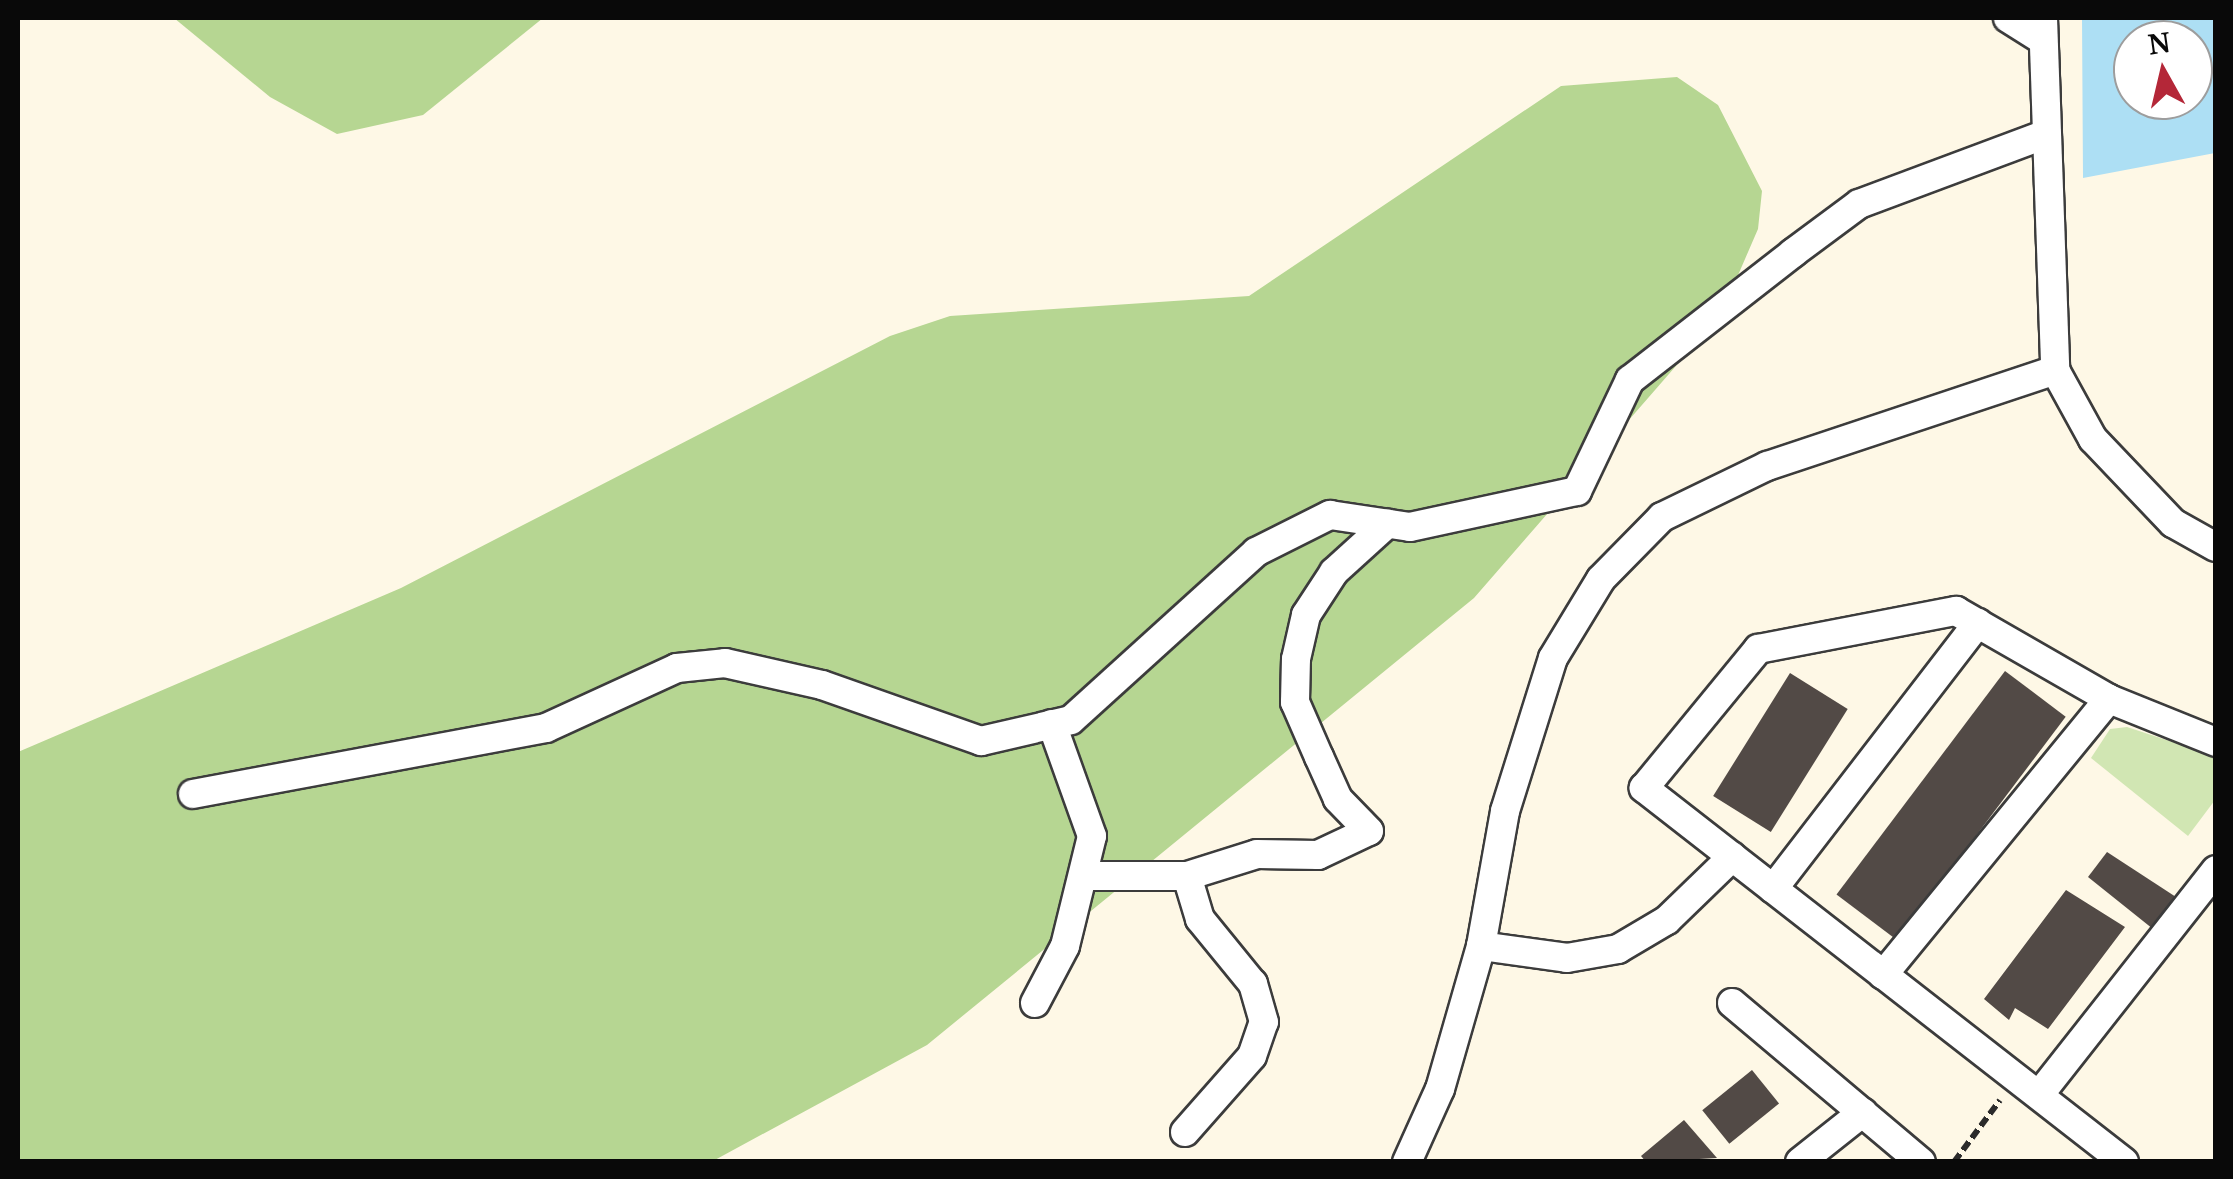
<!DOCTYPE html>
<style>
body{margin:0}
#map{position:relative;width:2233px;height:1179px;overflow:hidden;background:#fef8e6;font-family:"Noto Serif",serif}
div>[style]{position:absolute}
.green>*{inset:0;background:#d1e6b3}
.forest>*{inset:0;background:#b6d692}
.water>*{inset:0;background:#addff4}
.building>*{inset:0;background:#524a46;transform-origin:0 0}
.path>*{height:6px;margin-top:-3px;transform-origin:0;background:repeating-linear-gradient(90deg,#2b2b2b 0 10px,transparent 0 15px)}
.roads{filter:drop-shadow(2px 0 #3c3c3c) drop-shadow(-2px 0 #3c3c3c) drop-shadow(0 2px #3c3c3c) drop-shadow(0 -2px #3c3c3c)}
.minor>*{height:28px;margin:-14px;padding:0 14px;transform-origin:14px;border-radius:14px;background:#fff}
span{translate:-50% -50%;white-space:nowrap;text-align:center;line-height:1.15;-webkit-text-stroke:10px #fff;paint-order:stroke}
.frame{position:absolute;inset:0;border:20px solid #090909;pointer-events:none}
.north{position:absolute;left:2113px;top:20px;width:100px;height:100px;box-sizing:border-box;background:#fff;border:2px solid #9d9d9d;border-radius:50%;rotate:352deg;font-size:28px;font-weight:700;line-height:40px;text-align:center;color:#090909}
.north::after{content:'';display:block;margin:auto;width:35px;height:45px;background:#b42738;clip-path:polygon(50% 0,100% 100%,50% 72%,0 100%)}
</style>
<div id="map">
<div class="green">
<i style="clip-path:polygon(2127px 727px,2215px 756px,2215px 800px,2188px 836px,2091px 758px,2110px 729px)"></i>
</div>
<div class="forest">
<i style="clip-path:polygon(174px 18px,543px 18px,423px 115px,337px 134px,270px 97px)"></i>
<i style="clip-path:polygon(1677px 77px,1718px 105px,1762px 191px,1758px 229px,1729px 296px,1682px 359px,1474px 598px,927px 1045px,713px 1161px,18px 1161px,18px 752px,401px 588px,890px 336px,950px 316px,1249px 296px,1561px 86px)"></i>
</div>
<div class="water">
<i style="clip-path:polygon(evenodd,2082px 18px,2215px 18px,2215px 153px,2083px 178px,2082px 18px,2133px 40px,2193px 40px,2193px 100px,2133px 100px,2133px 40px)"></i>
</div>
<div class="building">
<i style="left:2005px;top:671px;width:76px;height:280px;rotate:37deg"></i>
<i style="left:1790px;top:673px;width:68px;height:145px;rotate:32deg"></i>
<i style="clip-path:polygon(2107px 852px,2176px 897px,2153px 929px,2088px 877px)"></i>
<i style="clip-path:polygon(2066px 890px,2125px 927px,2048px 1029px,2015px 1008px,2009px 1020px,1984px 999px)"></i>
<i style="left:1752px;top:1070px;width:43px;height:64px;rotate:51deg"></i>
<i style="clip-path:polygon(1684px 1120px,1717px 1158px,1646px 1162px,1641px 1156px)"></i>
</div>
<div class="path">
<i style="left:1954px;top:1162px;width:77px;rotate:-53.4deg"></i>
</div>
<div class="roads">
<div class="minor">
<i style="left:2008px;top:18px;width:41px;rotate:32.2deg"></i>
<i style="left:2043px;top:18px;width:352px;rotate:88deg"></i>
<i style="left:2055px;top:370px;width:79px;rotate:61.2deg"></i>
<i style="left:2093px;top:439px;width:116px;rotate:46.4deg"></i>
<i style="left:2173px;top:523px;width:49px;rotate:29.2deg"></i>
<i style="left:193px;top:794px;width:359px;rotate:-10.6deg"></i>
<i style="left:546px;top:728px;width:144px;rotate:-24.6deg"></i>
<i style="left:677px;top:668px;width:48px;rotate:-5.9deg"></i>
<i style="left:725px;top:663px;width:99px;rotate:12.8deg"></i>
<i style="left:822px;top:685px;width:169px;rotate:19.4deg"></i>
<i style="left:981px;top:741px;width:92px;rotate:-13.1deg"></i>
<i style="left:1071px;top:720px;width:250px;rotate:-42.2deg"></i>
<i style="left:1256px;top:552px;width:83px;rotate:-26.6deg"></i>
<i style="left:1330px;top:515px;width:81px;rotate:8.5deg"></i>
<i style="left:1410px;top:527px;width:171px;rotate:-12.2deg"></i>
<i style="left:1577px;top:491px;width:123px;rotate:-64.5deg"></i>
<i style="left:1630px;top:380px;width:207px;rotate:-37.9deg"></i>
<i style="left:1793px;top:253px;width:82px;rotate:-36.6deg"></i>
<i style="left:1859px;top:204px;width:197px;rotate:-20.5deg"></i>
<i style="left:1086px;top:876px;width:101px"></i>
<i style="left:1187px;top:876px;width:73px;rotate:-17.4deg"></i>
<i style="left:1257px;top:854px;width:61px;rotate:0.9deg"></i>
<i style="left:1318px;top:855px;width:56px;rotate:-25.2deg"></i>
<i style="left:1369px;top:831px;width:45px;rotate:-134.1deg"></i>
<i style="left:1338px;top:799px;width:46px;rotate:-114.3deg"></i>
<i style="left:1319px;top:757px;width:60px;rotate:-113.6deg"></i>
<i style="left:1295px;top:702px;width:43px;rotate:-88.7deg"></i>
<i style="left:1296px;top:659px;width:45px;rotate:-77.2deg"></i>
<i style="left:1306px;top:615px;width:51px;rotate:-56.9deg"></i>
<i style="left:1334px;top:572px;width:72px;rotate:-42.2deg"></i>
<i style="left:1773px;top:889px;width:336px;rotate:-52.4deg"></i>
<i style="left:1481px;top:946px;width:87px;rotate:7.9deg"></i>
<i style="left:1567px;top:958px;width:52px;rotate:-10deg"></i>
<i style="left:1618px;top:949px;width:57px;rotate:-30.6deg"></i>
<i style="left:1667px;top:920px;width:91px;rotate:-44.1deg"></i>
<i style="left:1883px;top:975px;width:357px;rotate:-50.7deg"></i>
<i style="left:1035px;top:1003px;width:64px;rotate:-62.2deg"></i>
<i style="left:1065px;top:946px;width:113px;rotate:-76.2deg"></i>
<i style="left:1092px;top:836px;width:119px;rotate:-109.7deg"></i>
<i style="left:1732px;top:1003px;width:247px;rotate:40.1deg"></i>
<i style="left:2039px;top:1095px;width:286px;rotate:-51.8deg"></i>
<i style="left:1185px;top:1132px;width:101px;rotate:-48.6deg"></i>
<i style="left:1252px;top:1056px;width:36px;rotate:-71deg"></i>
<i style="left:1264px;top:1022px;width:40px;rotate:-106deg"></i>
<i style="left:1253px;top:984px;width:84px;rotate:-129.2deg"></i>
<i style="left:1200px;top:919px;width:45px;rotate:-106.8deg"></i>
<i style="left:1407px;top:1162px;width:80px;rotate:-65.7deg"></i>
<i style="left:1440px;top:1089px;width:149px;rotate:-74deg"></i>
<i style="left:1481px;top:946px;width:137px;rotate:-79.9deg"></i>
<i style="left:1505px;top:811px;width:160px;rotate:-72.6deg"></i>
<i style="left:1553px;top:658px;width:92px;rotate:-58.7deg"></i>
<i style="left:1601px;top:579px;width:87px;rotate:-45.5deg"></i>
<i style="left:1662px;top:517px;width:117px;rotate:-25.9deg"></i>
<i style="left:1767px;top:466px;width:304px;rotate:-18.4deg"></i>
<i style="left:1800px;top:1162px;width:80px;rotate:-38.4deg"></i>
<i style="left:2124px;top:1162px;width:609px;rotate:-142.08deg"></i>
<i style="left:1644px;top:788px;width:180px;rotate:-50.6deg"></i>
<i style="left:1758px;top:649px;width:202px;rotate:-10.9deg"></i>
<i style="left:1956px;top:611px;width:177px;rotate:29.9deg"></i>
<i style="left:2109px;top:699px;width:115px;rotate:21.9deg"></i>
</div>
</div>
<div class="frame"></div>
<div class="north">N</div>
</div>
